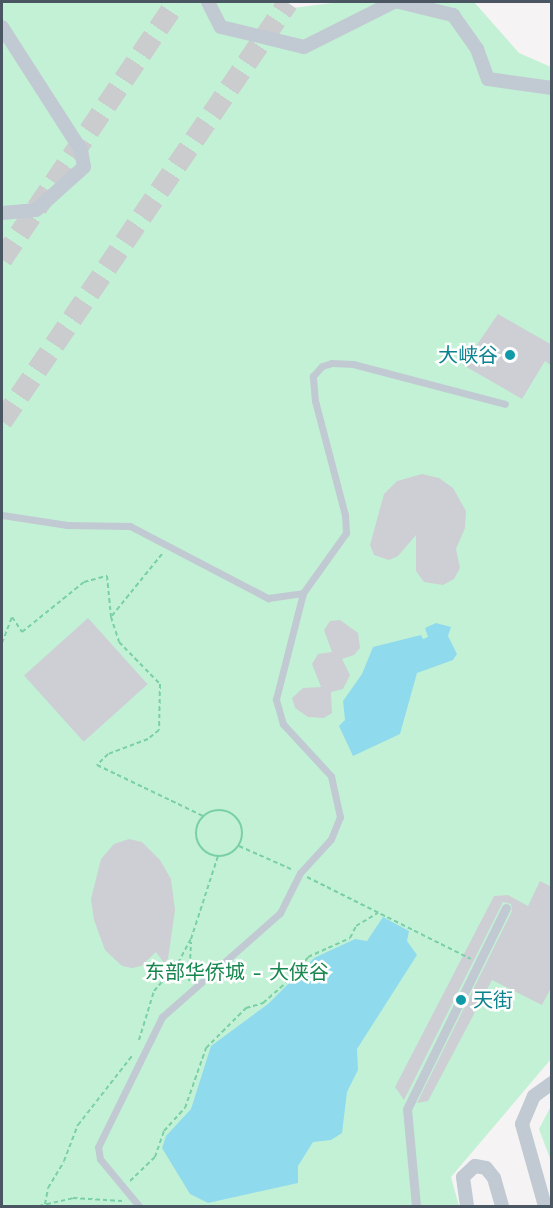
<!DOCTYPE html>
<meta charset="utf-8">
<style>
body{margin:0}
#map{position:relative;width:553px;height:1208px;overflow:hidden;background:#f5f3f3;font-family:"Work Sans","Noto Sans SC",sans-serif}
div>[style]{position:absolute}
.green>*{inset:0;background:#c3f1d5}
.water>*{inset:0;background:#90daee}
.building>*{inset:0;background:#cdcfd5;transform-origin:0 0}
.trunk-tunnel>*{height:21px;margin-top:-10.5px;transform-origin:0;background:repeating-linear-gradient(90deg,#caccce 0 21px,transparent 0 31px)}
.path>*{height:2px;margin-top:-1px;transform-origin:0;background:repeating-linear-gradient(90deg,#7ad0a6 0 4.5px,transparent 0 7.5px)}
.path>.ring{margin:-1px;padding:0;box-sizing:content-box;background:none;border:2px solid #7ad0a6;border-radius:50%}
.service>*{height:7px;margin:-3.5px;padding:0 3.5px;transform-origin:3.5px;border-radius:3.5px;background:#c1cad2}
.pedestrian>*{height:9px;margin:-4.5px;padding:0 4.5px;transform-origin:4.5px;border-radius:4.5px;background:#c1cad2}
.minor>*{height:14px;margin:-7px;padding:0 7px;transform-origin:7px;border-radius:7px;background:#c1cad2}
.dots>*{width:16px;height:16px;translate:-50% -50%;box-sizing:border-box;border:3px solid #fff;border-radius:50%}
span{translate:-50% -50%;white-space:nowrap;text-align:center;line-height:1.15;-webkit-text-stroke:5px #fff;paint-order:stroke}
.culture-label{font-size:20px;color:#0d838f}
.right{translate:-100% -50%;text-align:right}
.left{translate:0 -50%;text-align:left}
.park-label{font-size:20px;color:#17864f}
.frame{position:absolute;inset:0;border:3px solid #4a5661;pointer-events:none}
</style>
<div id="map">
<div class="green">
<i style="clip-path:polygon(2px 2px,271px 2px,292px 8px,341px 2px,474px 2px,519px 53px,551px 67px,551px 1059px,451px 1177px,459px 1206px,2px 1206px)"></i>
<i style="clip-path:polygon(551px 1106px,552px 1106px,551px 1161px,539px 1129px)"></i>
</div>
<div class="water">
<i style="clip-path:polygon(436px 623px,451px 627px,448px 636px,457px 654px,453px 660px,417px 673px,400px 734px,353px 756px,339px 726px,345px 720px,343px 701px,362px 674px,373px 647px,421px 635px,423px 639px,428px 637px,425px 628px)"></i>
<i style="clip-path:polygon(383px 917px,409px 931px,407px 941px,417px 955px,357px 1049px,358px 1070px,347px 1092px,342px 1133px,331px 1140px,313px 1142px,298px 1166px,298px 1183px,208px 1203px,190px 1194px,162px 1148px,166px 1136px,191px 1109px,211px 1046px,268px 1004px,314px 958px,355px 939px,367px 941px)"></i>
</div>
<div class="building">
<i style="clip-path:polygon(498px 314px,552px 345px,552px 366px,545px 361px,522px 399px,463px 365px)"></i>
<i style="clip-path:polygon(422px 474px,439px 478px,453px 488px,466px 511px,465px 528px,456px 549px,460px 568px,454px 579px,443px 585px,424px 582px,416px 571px,416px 535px,398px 556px,389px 560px,374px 555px,370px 545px,384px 494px,397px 481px)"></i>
<i style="left:88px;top:618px;width:89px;height:86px;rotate:48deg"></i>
<i style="clip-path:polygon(340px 620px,358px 633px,360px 648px,354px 655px,342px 659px,350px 675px,343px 689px,331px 692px,332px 713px,324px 718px,308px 717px,295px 708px,292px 698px,303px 688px,321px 687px,312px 664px,318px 654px,332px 652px,324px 630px,330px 621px)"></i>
<i style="clip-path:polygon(129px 839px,142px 842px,160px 860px,171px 879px,175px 910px,168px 959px,164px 963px,156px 952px,141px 966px,132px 968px,122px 966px,105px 950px,94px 920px,91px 899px,101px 859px,114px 844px)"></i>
<i style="clip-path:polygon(540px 881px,552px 887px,552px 986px,542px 1005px,492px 980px,428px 1101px,417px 1103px,512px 911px,511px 904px,503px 902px,404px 1100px,395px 1087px,494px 896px,508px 895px,528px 906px)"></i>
</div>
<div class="trunk-tunnel">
<i style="left:2px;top:259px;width:310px;rotate:-55.9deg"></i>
<i style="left:2px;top:421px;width:507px;rotate:-55.68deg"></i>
</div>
<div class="path">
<i style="left:162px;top:554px;width:81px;rotate:129deg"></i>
<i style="left:111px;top:617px;width:26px;rotate:72deg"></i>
<i style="left:119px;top:642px;width:59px;rotate:45.7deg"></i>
<i style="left:160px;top:684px;width:46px;rotate:91.2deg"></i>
<i style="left:159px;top:730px;width:14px;rotate:141deg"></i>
<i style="left:148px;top:739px;width:43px;rotate:159.4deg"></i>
<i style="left:108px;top:754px;width:16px;rotate:135deg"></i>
<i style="left:97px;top:765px;width:118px;rotate:25.7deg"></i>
<i style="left:2px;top:643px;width:28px;rotate:-69deg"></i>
<i style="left:12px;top:617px;width:18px;rotate:56deg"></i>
<i style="left:22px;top:632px;width:80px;rotate:-38.9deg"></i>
<i style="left:84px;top:582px;width:24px;rotate:-15deg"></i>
<i style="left:107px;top:576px;width:41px;rotate:84.4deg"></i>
<i class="ring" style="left:196px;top:810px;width:44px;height:44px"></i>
<i style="left:239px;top:846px;width:57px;rotate:23.9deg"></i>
<i style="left:307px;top:877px;width:183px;rotate:26.6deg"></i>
<i style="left:189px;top:981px;width:39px;rotate:-87deg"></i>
<i style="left:139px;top:1040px;width:51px;rotate:-73deg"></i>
<i style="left:154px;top:991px;width:37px;rotate:-49deg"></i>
<i style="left:178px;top:963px;width:27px;rotate:-62deg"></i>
<i style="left:191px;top:939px;width:87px;rotate:-72deg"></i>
<i style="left:130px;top:1181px;width:35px;rotate:-44deg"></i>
<i style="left:155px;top:1157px;width:28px;rotate:-71deg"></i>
<i style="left:164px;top:1131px;width:31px;rotate:-48deg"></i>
<i style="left:185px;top:1108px;width:64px;rotate:-70.7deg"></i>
<i style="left:206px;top:1048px;width:57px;rotate:-45deg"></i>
<i style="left:246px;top:1008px;width:18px;rotate:-16deg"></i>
<i style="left:263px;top:1003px;width:45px;rotate:-41.4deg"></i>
<i style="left:297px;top:973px;width:19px;rotate:-55deg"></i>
<i style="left:308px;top:957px;width:46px;rotate:-24.3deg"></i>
<i style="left:350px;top:938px;width:13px;rotate:-63deg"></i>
<i style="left:356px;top:926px;width:26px;rotate:-31deg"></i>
<i style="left:45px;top:1204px;width:16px;rotate:-79deg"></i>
<i style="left:48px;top:1188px;width:31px;rotate:-59deg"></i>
<i style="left:64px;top:1161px;width:39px;rotate:-69deg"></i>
<i style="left:78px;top:1125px;width:88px;rotate:-52deg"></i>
<i style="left:39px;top:1206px;width:35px;rotate:-13deg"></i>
<i style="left:73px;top:1198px;width:49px;rotate:3.5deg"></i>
<i style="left:262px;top:1206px;width:69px"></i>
</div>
<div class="service">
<i style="left:2px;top:515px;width:66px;rotate:8.7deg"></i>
<i style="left:67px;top:525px;width:63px;rotate:0.9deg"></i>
<i style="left:130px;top:526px;width:156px;rotate:27.6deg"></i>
<i style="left:268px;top:598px;width:35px;rotate:-8deg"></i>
<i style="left:139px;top:1206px;width:61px;rotate:-129.7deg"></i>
<i style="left:100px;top:1159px;width:12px;rotate:-99deg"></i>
<i style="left:98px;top:1147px;width:145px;rotate:-63.8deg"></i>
<i style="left:162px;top:1017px;width:157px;rotate:-41.4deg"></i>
<i style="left:280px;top:913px;width:45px;rotate:-63.4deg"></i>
<i style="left:300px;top:873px;width:46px;rotate:-47.6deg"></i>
<i style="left:331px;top:839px;width:24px;rotate:-68deg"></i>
<i style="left:340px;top:817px;width:42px;rotate:-102.4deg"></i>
<i style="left:331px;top:776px;width:71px;rotate:-132.7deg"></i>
<i style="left:283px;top:724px;width:26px;rotate:-106deg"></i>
<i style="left:276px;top:699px;width:109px;rotate:-75.7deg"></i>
<i style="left:303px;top:593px;width:74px;rotate:-54.4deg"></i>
<i style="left:346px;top:533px;width:18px;rotate:-93deg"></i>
<i style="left:345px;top:515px;width:118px;rotate:-104.7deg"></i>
<i style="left:315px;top:401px;width:25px;rotate:-95deg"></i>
<i style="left:313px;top:376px;width:13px;rotate:-48deg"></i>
<i style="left:322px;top:366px;width:10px;rotate:-17deg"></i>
<i style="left:332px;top:363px;width:21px;rotate:3deg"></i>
<i style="left:353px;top:364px;width:157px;rotate:14.7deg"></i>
</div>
<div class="pedestrian">
<i style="left:416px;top:1206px;width:97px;rotate:-95.3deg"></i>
<i style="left:407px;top:1109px;width:224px;rotate:-63.8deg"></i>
</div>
<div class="minor">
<i style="left:208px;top:2px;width:28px;rotate:63deg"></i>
<i style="left:221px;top:27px;width:85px;rotate:13.5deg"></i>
<i style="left:304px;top:47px;width:101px;rotate:-26.6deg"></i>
<i style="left:399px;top:2px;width:56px;rotate:13.5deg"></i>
<i style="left:453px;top:15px;width:42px;rotate:54.8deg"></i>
<i style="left:477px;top:49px;width:32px;rotate:70deg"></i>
<i style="left:488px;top:79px;width:65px;rotate:8deg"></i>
<i style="left:2px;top:27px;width:146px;rotate:57.3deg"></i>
<i style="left:81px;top:150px;width:17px;rotate:80deg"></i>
<i style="left:84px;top:167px;width:64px;rotate:138.1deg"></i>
<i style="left:36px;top:210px;width:34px;rotate:175deg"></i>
<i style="left:467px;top:1206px;width:29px;rotate:-98deg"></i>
<i style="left:463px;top:1177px;width:16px;rotate:-43deg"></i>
<i style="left:475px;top:1166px;width:11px;rotate:10deg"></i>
<i style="left:486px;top:1168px;width:13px;rotate:51deg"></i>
<i style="left:494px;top:1178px;width:29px;rotate:74deg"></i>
<i style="left:545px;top:1206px;width:85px;rotate:-105.7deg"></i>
<i style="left:522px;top:1124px;width:30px;rotate:-67deg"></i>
<i style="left:534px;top:1096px;width:22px;rotate:-36deg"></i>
</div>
<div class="dots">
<i style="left:510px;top:355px;background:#0f9aa8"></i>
<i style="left:461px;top:1000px;background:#0f9aa8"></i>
</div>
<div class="culture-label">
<span class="right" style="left:498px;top:355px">大峡谷</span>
<span class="left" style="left:473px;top:1000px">天街</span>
</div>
<div class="park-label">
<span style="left:237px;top:972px">东部华侨城 - 大侠谷</span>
</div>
<div class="frame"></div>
</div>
